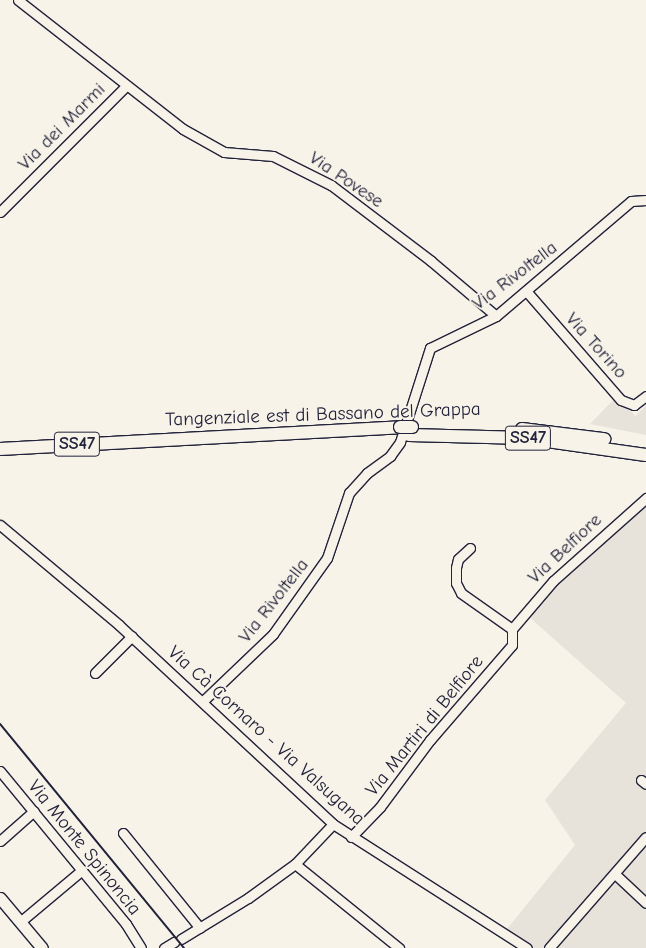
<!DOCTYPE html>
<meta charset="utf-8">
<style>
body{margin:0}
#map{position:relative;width:646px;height:948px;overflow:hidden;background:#f7f3e8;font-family:"Comic Neue",sans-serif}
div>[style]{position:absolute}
.built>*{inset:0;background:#e7e3db}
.roads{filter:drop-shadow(1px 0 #22223b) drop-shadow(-1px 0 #22223b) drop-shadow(0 1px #22223b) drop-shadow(0 -1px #22223b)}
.minor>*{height:9px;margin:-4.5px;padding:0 4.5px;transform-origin:4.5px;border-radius:4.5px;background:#f7f3e8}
.major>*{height:11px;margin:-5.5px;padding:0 5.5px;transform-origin:5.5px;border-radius:5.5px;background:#f7f3e8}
.highway>*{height:12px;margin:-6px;padding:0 6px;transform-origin:6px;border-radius:6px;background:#f7f3e8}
.rail>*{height:2px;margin:-1px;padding:0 1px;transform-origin:1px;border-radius:1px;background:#22223b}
.bridges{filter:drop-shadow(1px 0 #22223b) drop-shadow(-1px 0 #22223b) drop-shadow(0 1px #22223b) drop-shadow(0 -1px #22223b)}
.highway-bridge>*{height:12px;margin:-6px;padding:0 6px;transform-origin:6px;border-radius:6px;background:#f7f3e8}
span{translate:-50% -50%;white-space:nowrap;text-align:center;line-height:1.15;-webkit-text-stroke:4px #f7f3e8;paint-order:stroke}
.shield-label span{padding:1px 4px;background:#f7f3e8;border:1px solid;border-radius:4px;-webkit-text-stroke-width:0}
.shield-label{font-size:18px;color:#22223b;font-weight:700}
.street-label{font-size:19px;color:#22223b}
</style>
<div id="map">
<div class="built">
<i style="clip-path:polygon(618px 395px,635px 416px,646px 406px,646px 435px,590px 424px)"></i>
<i style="clip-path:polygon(646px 506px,646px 948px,534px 948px,507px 929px,575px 845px,545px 800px,626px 703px,528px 616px,578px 564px)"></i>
</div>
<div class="roads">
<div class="minor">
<i style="left:18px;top:0;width:209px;rotate:38deg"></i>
<i style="left:183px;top:129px;width:47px;rotate:29.3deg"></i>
<i style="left:224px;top:152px;width:49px;rotate:4.7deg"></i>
<i style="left:273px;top:156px;width:65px;rotate:26.6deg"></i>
<i style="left:331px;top:185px;width:126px;rotate:37.2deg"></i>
<i style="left:431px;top:261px;width:85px;rotate:40.2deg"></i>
<i style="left:0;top:212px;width:178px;rotate:-45deg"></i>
<i style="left:527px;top:292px;width:143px;rotate:49deg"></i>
<i style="left:621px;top:400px;width:14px;rotate:21deg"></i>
<i style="left:634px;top:405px;width:15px;rotate:-37deg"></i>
<i style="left:0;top:525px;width:155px;rotate:40deg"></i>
<i style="left:119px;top:625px;width:292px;rotate:42.9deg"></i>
<i style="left:333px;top:824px;width:230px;rotate:32.6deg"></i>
<i style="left:470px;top:548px;width:16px;rotate:137deg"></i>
<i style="left:458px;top:559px;width:9px;rotate:103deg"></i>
<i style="left:456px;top:568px;width:15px;rotate:90deg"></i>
<i style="left:456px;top:583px;width:11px;rotate:63deg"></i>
<i style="left:461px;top:593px;width:62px;rotate:35.2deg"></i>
<i style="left:512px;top:629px;width:63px;rotate:-49.5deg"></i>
<i style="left:553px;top:581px;width:125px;rotate:-41.7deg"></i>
<i style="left:95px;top:673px;width:52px;rotate:-45deg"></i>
<i style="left:203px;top:701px;width:97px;rotate:-43.7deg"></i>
<i style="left:273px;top:634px;width:93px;rotate:-54.6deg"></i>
<i style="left:327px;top:558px;width:69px;rotate:-71.3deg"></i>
<i style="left:349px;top:493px;width:27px;rotate:-48deg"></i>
<i style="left:367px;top:473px;width:29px;rotate:-36deg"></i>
<i style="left:390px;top:456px;width:17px;rotate:-54deg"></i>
<i style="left:400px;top:442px;width:99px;rotate:-72.3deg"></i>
<i style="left:430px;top:348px;width:73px;rotate:-25.9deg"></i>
<i style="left:496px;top:316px;width:177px;rotate:-40.4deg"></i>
<i style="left:631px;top:201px;width:15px;rotate:-4deg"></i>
<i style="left:0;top:771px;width:198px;rotate:50.5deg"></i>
<i style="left:126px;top:924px;width:28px;rotate:58deg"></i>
<i style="left:641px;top:780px;width:6px;rotate:39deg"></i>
<i style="left:123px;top:833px;width:122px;rotate:51deg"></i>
<i style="left:351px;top:837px;width:42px;rotate:-46deg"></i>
<i style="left:380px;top:807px;width:84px;rotate:-53.3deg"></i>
<i style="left:430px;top:740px;width:125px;rotate:-49.2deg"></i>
<i style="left:512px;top:645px;width:16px;rotate:-90deg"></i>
<i style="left:0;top:841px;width:45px;rotate:-41.4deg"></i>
<i style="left:295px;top:864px;width:134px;rotate:38.9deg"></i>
<i style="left:615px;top:874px;width:42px;rotate:43.1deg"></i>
<i style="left:20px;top:922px;width:81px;rotate:-40deg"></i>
<i style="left:181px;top:939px;width:79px;rotate:-31.5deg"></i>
<i style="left:248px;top:898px;width:58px;rotate:-35.9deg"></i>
<i style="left:295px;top:864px;width:55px;rotate:-46.5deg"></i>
<i style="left:164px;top:948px;width:12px;rotate:-31deg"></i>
<i style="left:549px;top:948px;width:147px;rotate:-48.9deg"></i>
</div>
<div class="major">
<i style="left:0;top:898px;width:65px;rotate:50deg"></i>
</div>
<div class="highway">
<i style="left:522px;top:429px;width:83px;rotate:7deg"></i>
<i style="left:409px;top:435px;width:117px;rotate:1.5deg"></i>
<i style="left:526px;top:438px;width:121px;rotate:8.1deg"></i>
<i style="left:0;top:449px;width:401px;rotate:-3.1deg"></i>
</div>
</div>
<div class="rail">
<i style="left:0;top:724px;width:290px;rotate:50.6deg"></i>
</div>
<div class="bridges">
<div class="highway-bridge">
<i style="left:400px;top:427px;width:12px"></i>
</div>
</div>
<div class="shield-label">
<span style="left:528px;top:438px">SS47</span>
<span style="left:77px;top:444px">SS47</span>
</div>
<div class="street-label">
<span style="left:62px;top:127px;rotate:-45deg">Via dei Marmi</span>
<span style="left:346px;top:180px;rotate:34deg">Via Povese</span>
<span style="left:515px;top:276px;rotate:-37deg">Via Rivoltella</span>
<span style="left:596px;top:346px;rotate:48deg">Via Torino</span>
<span style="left:323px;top:415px;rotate:-2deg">Tangenziale est di Bassano del Grappa</span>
<span style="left:565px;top:549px;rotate:-43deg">Via Belfiore</span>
<span style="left:274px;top:601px;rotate:-52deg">Via Rivoltella</span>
<span style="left:425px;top:726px;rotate:-51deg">Via Martiri di Belfiore</span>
<span style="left:266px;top:736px;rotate:42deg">Via Cà Cornaro - Via Valsugana</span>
<span style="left:84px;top:848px;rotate:51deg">Via Monte Spinoncia</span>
</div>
</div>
